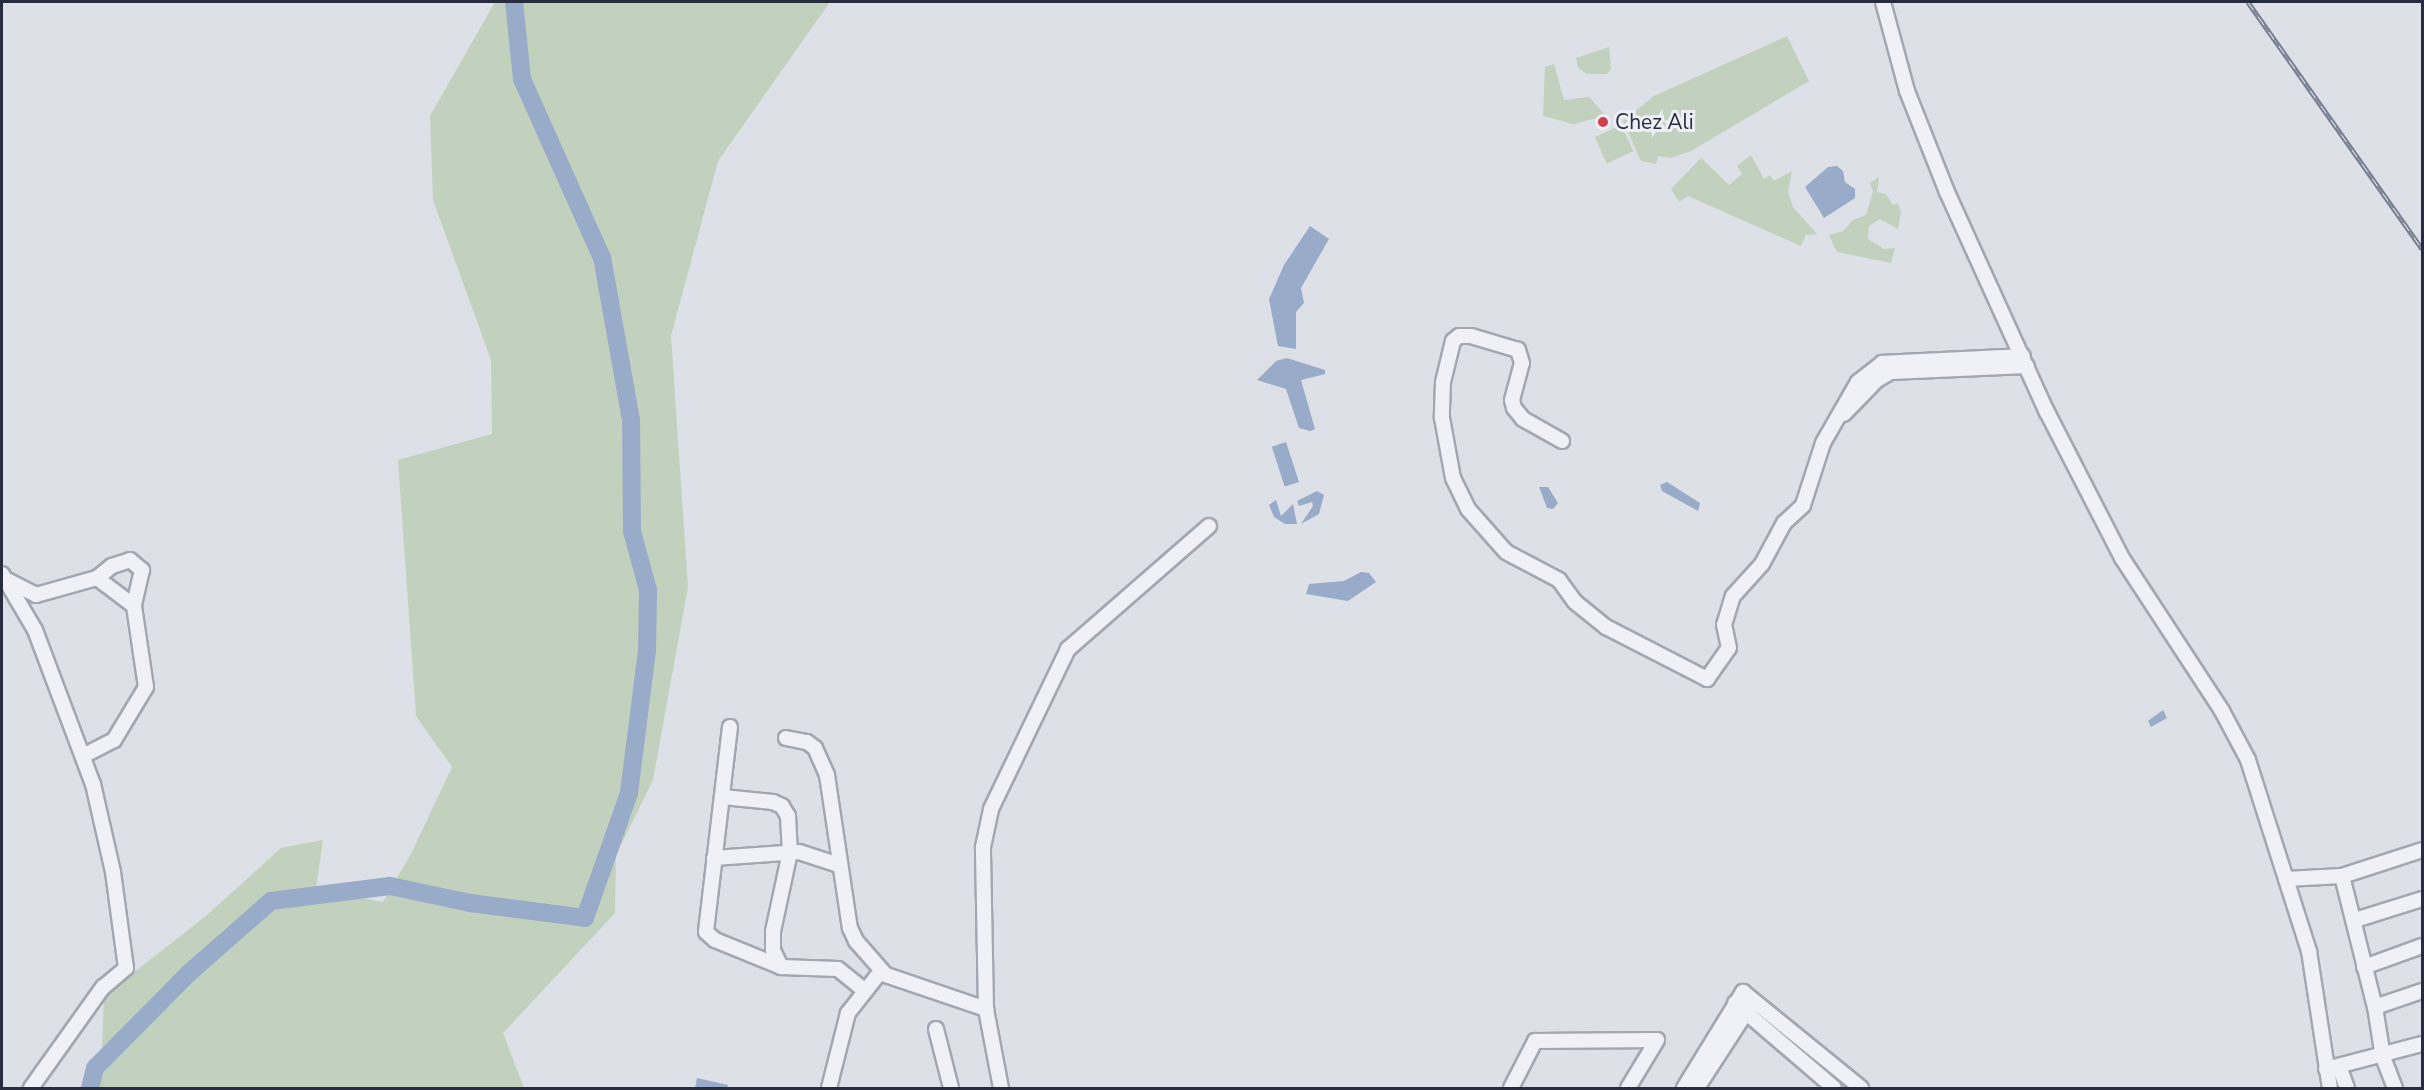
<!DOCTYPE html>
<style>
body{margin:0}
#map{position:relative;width:2424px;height:1090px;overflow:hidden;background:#dde0e7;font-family:"Nunito Sans",sans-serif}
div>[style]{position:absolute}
.green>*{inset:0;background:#c2d1be;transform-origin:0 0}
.water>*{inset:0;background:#98abc8;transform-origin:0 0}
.river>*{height:18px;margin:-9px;padding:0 9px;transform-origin:9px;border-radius:9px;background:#98abc8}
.roads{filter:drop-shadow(2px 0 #a3a7b1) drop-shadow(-2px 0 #a3a7b1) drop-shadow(0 2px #a3a7b1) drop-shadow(0 -2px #a3a7b1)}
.minor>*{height:14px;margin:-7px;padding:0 7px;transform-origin:7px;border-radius:7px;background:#f0f1f6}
.rail>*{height:5px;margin-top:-2.5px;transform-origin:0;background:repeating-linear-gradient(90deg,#edeff5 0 9px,#777f91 0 18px);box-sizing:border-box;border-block:2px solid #777f91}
.dots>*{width:16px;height:16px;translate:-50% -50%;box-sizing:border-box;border:3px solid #edeff5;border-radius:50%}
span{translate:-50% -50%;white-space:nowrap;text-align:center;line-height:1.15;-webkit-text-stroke:6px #edeff5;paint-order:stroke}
.poi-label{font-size:21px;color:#272d3e}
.left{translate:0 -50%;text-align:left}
.frame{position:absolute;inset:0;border:3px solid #272d3e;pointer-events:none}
</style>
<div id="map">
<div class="green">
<i style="clip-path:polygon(495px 2px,830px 2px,718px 161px,671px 336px,688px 587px,653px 780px,616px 855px,615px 913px,503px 1033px,524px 1088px,81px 1088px,102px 1050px,104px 996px,207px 915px,281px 848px,323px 840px,316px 889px,383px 902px,411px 854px,452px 767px,416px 716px,398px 460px,492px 434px,491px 360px,433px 200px,430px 116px)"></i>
<i style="clip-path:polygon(1787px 36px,1809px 81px,1691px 151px,1671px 158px,1658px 156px,1656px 164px,1641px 161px,1623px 121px,1654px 96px)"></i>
<i style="clip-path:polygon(1609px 47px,1611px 69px,1607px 74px,1587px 74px,1578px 68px,1576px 58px)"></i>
<i style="clip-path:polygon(1554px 64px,1564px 100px,1589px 97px,1606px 116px,1573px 124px,1543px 116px,1545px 67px)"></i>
<i style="left:1621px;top:125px;width:29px;height:29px;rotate:65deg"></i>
<i style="clip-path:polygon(1751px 155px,1764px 179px,1770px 175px,1774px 181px,1792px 171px,1788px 192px,1793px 207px,1817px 234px,1806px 235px,1801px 246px,1688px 196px,1679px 202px,1671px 189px,1701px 158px,1729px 185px,1742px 174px,1737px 166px)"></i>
<i style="clip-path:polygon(1879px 177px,1877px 192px,1886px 194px,1893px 205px,1898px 203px,1901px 213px,1898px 229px,1880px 219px,1869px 226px,1868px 239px,1884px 249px,1895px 248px,1891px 263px,1837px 252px,1829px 235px,1843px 231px,1853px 220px,1866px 215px,1873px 191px,1870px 183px)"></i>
</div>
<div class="water">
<i style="clip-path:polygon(1837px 166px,1843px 171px,1845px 182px,1855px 189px,1855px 198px,1824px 218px,1805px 187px,1828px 167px)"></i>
<i style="clip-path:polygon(1310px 226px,1329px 239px,1301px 288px,1304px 303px,1296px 312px,1296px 349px,1278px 346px,1269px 299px,1284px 265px)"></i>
<i style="clip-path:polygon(1287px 358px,1325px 370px,1325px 374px,1301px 380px,1315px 429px,1310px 431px,1299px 428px,1286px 389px,1257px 380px,1276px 361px)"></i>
<i style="left:1286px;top:442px;width:42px;height:15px;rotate:72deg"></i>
<i style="clip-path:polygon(1667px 482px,1700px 503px,1698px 511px,1662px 491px,1660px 485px)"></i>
<i style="clip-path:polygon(1539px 487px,1548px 487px,1558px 503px,1553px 509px,1547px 508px)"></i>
<i style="clip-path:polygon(1317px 491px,1324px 495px,1319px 514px,1301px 524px,1313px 506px,1312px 502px,1299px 506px,1297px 501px)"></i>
<i style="clip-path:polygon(1276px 500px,1281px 516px,1293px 504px,1297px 524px,1285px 524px,1274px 517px,1269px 505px)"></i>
<i style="clip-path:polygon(1361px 572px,1369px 573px,1376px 582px,1348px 601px,1306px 594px,1309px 584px,1344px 581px)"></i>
<i style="clip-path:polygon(2163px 710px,2167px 718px,2151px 727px,2148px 721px)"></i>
<i style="clip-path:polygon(697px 1078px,728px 1085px,727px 1088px,695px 1088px)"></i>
</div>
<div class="river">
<i style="left:90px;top:1088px;width:21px;rotate:-76deg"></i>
<i style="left:95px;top:1068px;width:134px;rotate:-45.3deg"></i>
<i style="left:189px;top:973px;width:109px;rotate:-41.3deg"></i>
<i style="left:271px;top:901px;width:120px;rotate:-7.2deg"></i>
<i style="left:390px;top:886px;width:82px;rotate:12deg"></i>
<i style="left:470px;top:903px;width:116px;rotate:7.4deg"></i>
<i style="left:585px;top:918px;width:133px;rotate:-70.6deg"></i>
<i style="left:629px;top:793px;width:144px;rotate:-82.8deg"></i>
<i style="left:647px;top:650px;width:60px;rotate:-89deg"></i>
<i style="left:648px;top:590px;width:61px;rotate:-105.2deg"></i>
<i style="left:632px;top:531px;width:111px;rotate:-90.5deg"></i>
<i style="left:631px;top:420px;width:165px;rotate:-100.1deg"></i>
<i style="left:602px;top:258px;width:196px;rotate:-114.1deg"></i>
<i style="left:522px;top:79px;width:77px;rotate:-95.9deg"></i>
</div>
<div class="roads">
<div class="minor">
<i style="left:1883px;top:2px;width:92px;rotate:74.9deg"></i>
<i style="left:1907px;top:91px;width:109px;rotate:68.4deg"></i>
<i style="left:1947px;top:192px;width:242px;rotate:65.6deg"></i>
<i style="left:2047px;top:412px;width:164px;rotate:62.8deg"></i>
<i style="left:2122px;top:558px;width:183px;rotate:56.8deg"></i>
<i style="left:2222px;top:711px;width:55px;rotate:62deg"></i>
<i style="left:2248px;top:760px;width:201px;rotate:72.3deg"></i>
<i style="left:2309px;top:951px;width:139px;rotate:81.3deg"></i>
<i style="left:1844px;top:414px;width:47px;rotate:-45.9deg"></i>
<i style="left:1877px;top:380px;width:16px;rotate:-30deg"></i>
<i style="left:1891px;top:372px;width:136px;rotate:-2.5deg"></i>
<i style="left:1562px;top:441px;width:45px;rotate:-150.6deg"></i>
<i style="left:1523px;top:419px;width:14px;rotate:-129deg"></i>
<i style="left:1514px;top:408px;width:8px;rotate:-104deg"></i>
<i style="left:1512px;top:400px;width:38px;rotate:-75deg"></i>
<i style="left:1522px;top:363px;width:14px;rotate:-107deg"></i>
<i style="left:1518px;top:350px;width:49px;rotate:-163.4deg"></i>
<i style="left:1471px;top:336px;width:12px;rotate:180deg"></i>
<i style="left:1459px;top:336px;width:8px;rotate:140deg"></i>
<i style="left:1453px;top:341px;width:42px;rotate:103.7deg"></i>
<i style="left:1443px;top:382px;width:36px;rotate:92deg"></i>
<i style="left:1442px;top:418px;width:61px;rotate:79.6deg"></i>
<i style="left:1453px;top:478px;width:34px;rotate:64deg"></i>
<i style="left:1468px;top:509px;width:57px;rotate:48.5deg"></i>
<i style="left:1506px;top:552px;width:60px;rotate:27.8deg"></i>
<i style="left:1559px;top:580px;width:27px;rotate:54deg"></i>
<i style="left:1575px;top:602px;width:40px;rotate:39deg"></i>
<i style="left:1606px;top:627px;width:114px;rotate:27.2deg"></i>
<i style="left:1707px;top:679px;width:38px;rotate:-55deg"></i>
<i style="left:1729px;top:648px;width:24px;rotate:-102deg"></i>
<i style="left:1724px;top:625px;width:30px;rotate:-73deg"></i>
<i style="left:1733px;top:596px;width:43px;rotate:-47.8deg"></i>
<i style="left:1762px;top:564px;width:47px;rotate:-61.8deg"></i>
<i style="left:1784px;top:523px;width:26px;rotate:-43deg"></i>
<i style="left:1803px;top:505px;width:65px;rotate:-72.1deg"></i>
<i style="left:1823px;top:443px;width:70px;rotate:-60.2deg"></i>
<i style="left:1858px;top:382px;width:31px;rotate:-38deg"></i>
<i style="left:1882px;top:363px;width:141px;rotate:-2.8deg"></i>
<i style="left:2px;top:574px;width:65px;rotate:59.5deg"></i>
<i style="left:35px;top:630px;width:165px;rotate:69.4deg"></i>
<i style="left:93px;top:784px;width:90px;rotate:77.2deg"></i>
<i style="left:113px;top:872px;width:97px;rotate:82.3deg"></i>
<i style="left:126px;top:968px;width:30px;rotate:140deg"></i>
<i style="left:103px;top:987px;width:124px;rotate:125.5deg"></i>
<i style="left:97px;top:578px;width:19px;rotate:-39deg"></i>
<i style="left:112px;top:566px;width:19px;rotate:-18deg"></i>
<i style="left:130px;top:560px;width:16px;rotate:40deg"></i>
<i style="left:142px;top:570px;width:37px;rotate:103deg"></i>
<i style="left:5px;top:579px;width:35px;rotate:27deg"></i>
<i style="left:36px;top:595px;width:63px;rotate:-15.6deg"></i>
<i style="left:97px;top:578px;width:46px;rotate:37.1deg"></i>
<i style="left:134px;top:606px;width:82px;rotate:81.6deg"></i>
<i style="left:146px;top:687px;width:62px;rotate:121.1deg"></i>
<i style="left:114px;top:740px;width:35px;rotate:153deg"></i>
<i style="left:730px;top:727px;width:206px;rotate:96.7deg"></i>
<i style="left:706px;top:932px;width:12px;rotate:42deg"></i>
<i style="left:715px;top:940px;width:71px;rotate:22.2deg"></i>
<i style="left:781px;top:967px;width:57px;rotate:2deg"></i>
<i style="left:838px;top:969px;width:33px;rotate:39deg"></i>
<i style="left:786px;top:738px;width:21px;rotate:11deg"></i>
<i style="left:807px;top:742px;width:10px;rotate:37deg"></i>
<i style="left:815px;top:748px;width:30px;rotate:66deg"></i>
<i style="left:827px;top:775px;width:155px;rotate:81.5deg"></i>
<i style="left:850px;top:928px;width:14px;rotate:65deg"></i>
<i style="left:856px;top:941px;width:45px;rotate:48.6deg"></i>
<i style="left:886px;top:975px;width:106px;rotate:18.8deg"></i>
<i style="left:723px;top:797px;width:50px;rotate:5.7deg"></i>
<i style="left:773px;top:802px;width:10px;rotate:24deg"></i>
<i style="left:782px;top:806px;width:12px;rotate:59deg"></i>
<i style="left:788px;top:816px;width:36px;rotate:87deg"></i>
<i style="left:790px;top:852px;width:81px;rotate:102.1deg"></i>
<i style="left:773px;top:931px;width:19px;rotate:90deg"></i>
<i style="left:773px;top:950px;width:19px;rotate:65deg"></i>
<i style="left:714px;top:858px;width:85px;rotate:-4deg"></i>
<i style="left:799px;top:852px;width:42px;rotate:18deg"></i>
<i style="left:2342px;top:876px;width:135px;rotate:75.9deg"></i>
<i style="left:2375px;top:1007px;width:51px;rotate:80.9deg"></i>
<i style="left:2383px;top:1057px;width:33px;rotate:69deg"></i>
<i style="left:2286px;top:879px;width:56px;rotate:-3.1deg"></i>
<i style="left:2342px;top:876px;width:84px;rotate:-18deg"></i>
<i style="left:2355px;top:920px;width:70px;rotate:-17.4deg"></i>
<i style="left:2364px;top:967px;width:62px;rotate:-19.9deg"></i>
<i style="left:1735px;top:1003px;width:130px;rotate:40.6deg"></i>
<i style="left:2375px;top:1007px;width:50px;rotate:-18.8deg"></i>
<i style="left:936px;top:1029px;width:61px;rotate:75.7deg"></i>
<i style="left:2339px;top:1066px;width:23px;rotate:70deg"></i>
<i style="left:2326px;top:1069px;width:99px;rotate:-14.6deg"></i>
<i style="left:829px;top:1088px;width:77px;rotate:-75.8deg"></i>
<i style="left:848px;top:1013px;width:53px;rotate:-51.8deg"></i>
<i style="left:1001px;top:1088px;width:80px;rotate:-100.8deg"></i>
<i style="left:986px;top:1009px;width:162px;rotate:-91.1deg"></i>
<i style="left:983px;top:847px;width:39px;rotate:-78deg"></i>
<i style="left:991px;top:809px;width:178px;rotate:-64.3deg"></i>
<i style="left:1068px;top:649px;width:187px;rotate:-41.1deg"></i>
<i style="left:1511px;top:1088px;width:53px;rotate:-62.9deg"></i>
<i style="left:1535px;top:1041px;width:122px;rotate:-0.5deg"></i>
<i style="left:1657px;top:1040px;width:56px;rotate:121.1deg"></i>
<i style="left:1684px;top:1088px;width:113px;rotate:-58.4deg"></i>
<i style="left:1743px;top:992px;width:152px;rotate:39.1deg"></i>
<i style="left:1697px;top:1088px;width:99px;rotate:-57deg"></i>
</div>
</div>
<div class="rail">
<i style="left:2248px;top:2px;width:302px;rotate:54.8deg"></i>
</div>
<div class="dots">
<i style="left:1603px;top:122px;background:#ce404b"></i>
</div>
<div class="poi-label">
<span class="left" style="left:1615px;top:122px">Chez Ali</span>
</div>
<div class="frame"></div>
</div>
